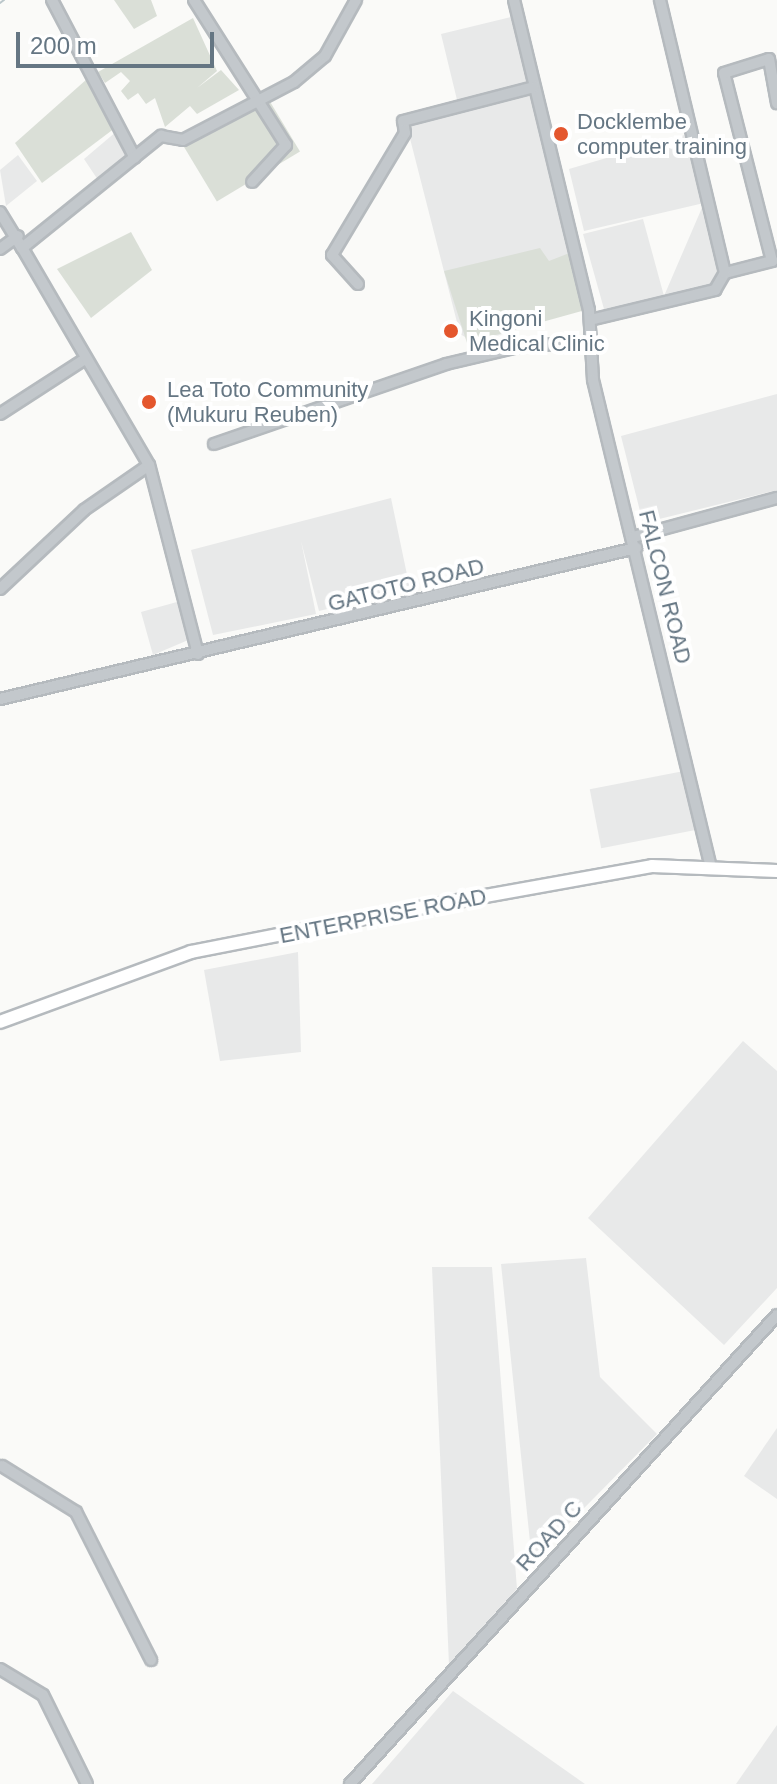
<!DOCTYPE html>
<style>
body{margin:0}
#map{position:relative;width:777px;height:1784px;overflow:hidden;background:#fafaf8;font-family:Helvetica,sans-serif}
div>[style]{position:absolute}
.built>*{inset:0;background:#e8e9e9;transform-origin:0 0}
.green>*{inset:0;background:#dadfd7;transform-origin:0 0}
.stream>*{height:2px;margin:-1px;padding:0 1px;transform-origin:1px;border-radius:1px;background:#bbc7cb}
.roads{filter:drop-shadow(2px 0 #b5babe) drop-shadow(-2px 0 #b5babe) drop-shadow(0 2px #b5babe) drop-shadow(0 -2px #b5babe)}
.minor>*{height:10px;margin:-5px;padding:0 5px;transform-origin:5px;border-radius:5px;background:#c3c8cc}
.major>*{height:12px;margin:-6px;padding:0 6px;transform-origin:6px;border-radius:6px;background:#fff}
.dots>*{width:22px;height:22px;translate:-50% -50%;box-sizing:border-box;border:4px solid #fff;border-radius:50%}
span{translate:-50% -50%;white-space:nowrap;text-align:center;line-height:1.15;-webkit-text-stroke:8px #fff;paint-order:stroke}
.poi-label{font-size:22px;color:#657683}
.left{translate:0 -50%;text-align:left}
.street-label{font-size:22px;color:#657683}
.scale{position:absolute;left:16px;top:32px;width:198px;height:36px;box-sizing:border-box;border:4px solid #657683;border-top:0;padding-left:10px;font-size:24px;line-height:28px;white-space:nowrap;color:#657683;-webkit-text-stroke:6px #fff;paint-order:stroke}
</style>
<div id="map">
<div class="built">
<i style="clip-path:polygon(515px 16px,585px 307px,475px 343px,460px 334px,405px 119px,458px 104px,441px 34px)"></i>
<i style="clip-path:polygon(117px 131px,131px 157px,100px 183px,84px 159px)"></i>
<i style="clip-path:polygon(688px 134px,721px 269px,710px 284px,664px 297px,604px 309px,583px 234px,643px 219px,664px 296px,704px 203px,584px 231px,569px 169px)"></i>
<i style="clip-path:polygon(18px 155px,37px 181px,6px 206px,0 170px)"></i>
<i style="clip-path:polygon(777px 394px,777px 490px,643px 523px,621px 436px)"></i>
<i style="clip-path:polygon(391px 498px,410px 589px,319px 611px,301px 541px,316px 614px,213px 635px,191px 550px)"></i>
<i style="clip-path:polygon(184px 600px,193px 638px,153px 655px,141px 612px)"></i>
<i style="left:684px;top:771px;width:60px;height:96px;rotate:79deg"></i>
<i style="clip-path:polygon(298px 952px,301px 1052px,220px 1061px,204px 970px)"></i>
<i style="clip-path:polygon(743px 1041px,777px 1071px,777px 1288px,724px 1345px,588px 1218px)"></i>
<i style="clip-path:polygon(586px 1258px,600px 1377px,657px 1434px,532px 1561px,501px 1264px)"></i>
<i style="clip-path:polygon(432px 1267px,492px 1267px,517px 1589px,449px 1665px)"></i>
<i style="clip-path:polygon(777px 1428px,777px 1499px,744px 1476px)"></i>
<i style="clip-path:polygon(453px 1691px,585px 1784px,372px 1784px)"></i>
<i style="clip-path:polygon(777px 1725px,777px 1784px,736px 1784px)"></i>
</div>
<div class="green">
<i style="clip-path:polygon(114px 0,151px 0,157px 16px,134px 29px)"></i>
<i style="clip-path:polygon(193px 18px,217px 71px,197px 88px,221px 70px,239px 90px,197px 114px,190px 106px,165px 127px,155px 98px,146px 104px,138px 93px,128px 100px,121px 91px,130px 81px,121px 72px,105px 83px,98px 72px)"></i>
<i style="clip-path:polygon(87px 79px,115px 128px,42px 183px,15px 143px)"></i>
<i style="left:266px;top:95px;width:66px;height:97px;rotate:59deg"></i>
<i style="clip-path:polygon(131px 232px,152px 270px,91px 318px,57px 269px)"></i>
<i style="clip-path:polygon(540px 248px,549px 261px,572px 252px,589px 309px,467px 343px,444px 271px)"></i>
</div>
<div class="stream">
<i style="left:0;top:3px;width:5px;rotate:-37deg"></i>
</div>
<div class="roads">
<div class="minor">
<i style="left:52px;top:0;width:178px;rotate:62.3deg"></i>
<i style="left:194px;top:0;width:172px;rotate:57.6deg"></i>
<i style="left:286px;top:145px;width:50px;rotate:132.6deg"></i>
<i style="left:514px;top:0;width:319px;rotate:76.4deg"></i>
<i style="left:589px;top:310px;width:70px;rotate:86.7deg"></i>
<i style="left:593px;top:380px;width:498px;rotate:76.4deg"></i>
<i style="left:0;top:212px;width:42px;rotate:58.6deg"></i>
<i style="left:0;top:249px;width:22px;rotate:-36deg"></i>
<i style="left:725px;top:273px;width:49px;rotate:-14.3deg"></i>
<i style="left:772px;top:261px;width:194px;rotate:-104.3deg"></i>
<i style="left:724px;top:73px;width:47px;rotate:-17.3deg"></i>
<i style="left:769px;top:59px;width:45px;rotate:79.7deg"></i>
<i style="left:358px;top:284px;width:39px;rotate:-132deg"></i>
<i style="left:332px;top:255px;width:142px;rotate:-59.1deg"></i>
<i style="left:405px;top:133px;width:12px;rotate:-99deg"></i>
<i style="left:403px;top:121px;width:135px;rotate:-14.5deg"></i>
<i style="left:590px;top:320px;width:129px;rotate:-13.5deg"></i>
<i style="left:715px;top:290px;width:20px;rotate:-60deg"></i>
<i style="left:725px;top:273px;width:281px;rotate:-103.4deg"></i>
<i style="left:0;top:414px;width:101px;rotate:-32.9deg"></i>
<i style="left:214px;top:444px;width:245px;rotate:-19deg"></i>
<i style="left:446px;top:364px;width:79px;rotate:-13.2deg"></i>
<i style="left:523px;top:346px;width:66px;rotate:-3.5deg"></i>
<i style="left:633px;top:537px;width:149px;rotate:-15.2deg"></i>
<i style="left:0;top:589px;width:115px;rotate:-43.2deg"></i>
<i style="left:84px;top:510px;width:79px;rotate:-34.7deg"></i>
<i style="left:198px;top:654px;width:195px;rotate:-104.5deg"></i>
<i style="left:149px;top:465px;width:251px;rotate:-120.3deg"></i>
<i style="left:22px;top:248px;width:179px;rotate:-38.9deg"></i>
<i style="left:161px;top:136px;width:22px;rotate:10deg"></i>
<i style="left:183px;top:140px;width:125px;rotate:-27.6deg"></i>
<i style="left:294px;top:82px;width:40px;rotate:-40deg"></i>
<i style="left:325px;top:56px;width:64px;rotate:-61deg"></i>
<i style="left:0;top:699px;width:654px;rotate:-13.36deg"></i>
<i style="left:2px;top:1466px;width:87px;rotate:31.9deg"></i>
<i style="left:76px;top:1512px;width:166px;rotate:63.1deg"></i>
<i style="left:0;top:1669px;width:50px;rotate:31.2deg"></i>
<i style="left:43px;top:1695px;width:99px;rotate:63.7deg"></i>
<i style="left:350px;top:1784px;width:634px;rotate:-47.68deg"></i>
</div>
<div class="major">
<i style="left:0;top:1022px;width:203px;rotate:-20.1deg"></i>
<i style="left:191px;top:952px;width:187px;rotate:-11.1deg"></i>
<i style="left:374px;top:916px;width:282px;rotate:-10.2deg"></i>
<i style="left:652px;top:866px;width:125px;rotate:2.3deg"></i>
</div>
</div>
<div class="dots">
<i style="left:561px;top:134px;background:#e4572e"></i>
<i style="left:451px;top:331px;background:#e4572e"></i>
<i style="left:149px;top:402px;background:#e4572e"></i>
</div>
<div class="poi-label">
<span class="left" style="left:577px;top:134px">Docklembe<br>computer training</span>
<span class="left" style="left:469px;top:331px">Kingoni<br>Medical Clinic</span>
<span class="left" style="left:167px;top:402px">Lea Toto Community<br>(Mukuru Reuben)</span>
</div>
<div class="street-label">
<span style="left:406px;top:585px;rotate:-14deg">GATOTO ROAD</span>
<span style="left:665px;top:587px;rotate:76deg">FALCON ROAD</span>
<span style="left:383px;top:916px;rotate:-11deg">ENTERPRISE ROAD</span>
<span style="left:549px;top:1536px;rotate:-48deg">ROAD C</span>
</div>
<div class="scale">200 m</div>
</div>
